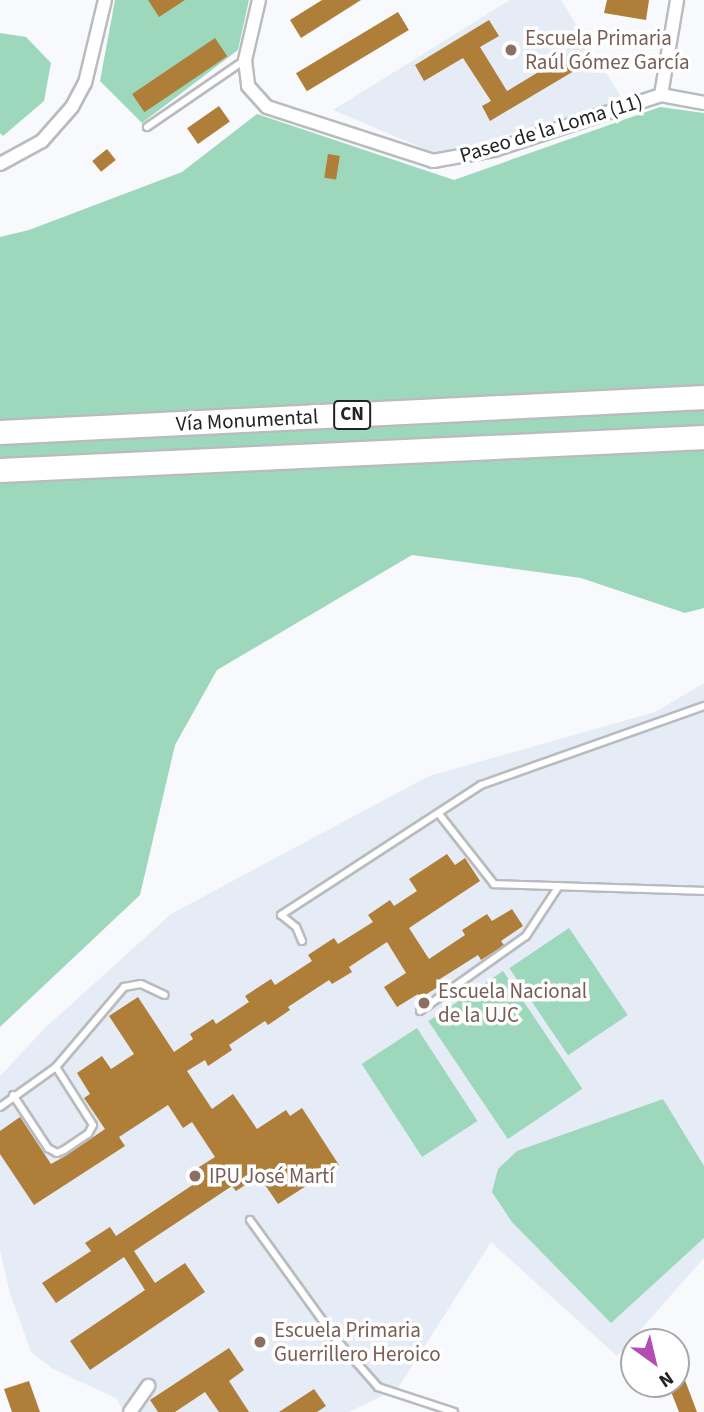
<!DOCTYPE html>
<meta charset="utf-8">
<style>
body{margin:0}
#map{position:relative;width:704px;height:1412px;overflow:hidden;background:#f7f9fc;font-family:"Source Sans 3",sans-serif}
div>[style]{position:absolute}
.built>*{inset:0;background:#e5ecf5}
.green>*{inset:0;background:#9dd7bc;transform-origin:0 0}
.building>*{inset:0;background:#af7e39;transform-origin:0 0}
.roads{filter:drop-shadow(2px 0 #b9bbbe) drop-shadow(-2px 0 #b9bbbe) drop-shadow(0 2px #b9bbbe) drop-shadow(0 -2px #b9bbbe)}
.service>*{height:6px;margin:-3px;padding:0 3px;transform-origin:3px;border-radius:3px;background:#fff}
.minor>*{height:12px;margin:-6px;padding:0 6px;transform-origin:6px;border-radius:6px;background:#fff}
.motorway>*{height:23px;margin:-11.5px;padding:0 11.5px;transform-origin:11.5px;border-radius:11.5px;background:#fff}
.dots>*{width:19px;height:19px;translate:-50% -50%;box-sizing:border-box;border:4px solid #fff;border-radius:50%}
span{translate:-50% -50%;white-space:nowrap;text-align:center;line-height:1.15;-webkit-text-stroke:7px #fff;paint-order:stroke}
.shield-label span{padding:2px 5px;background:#fff;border:2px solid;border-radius:5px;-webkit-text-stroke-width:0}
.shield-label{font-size:19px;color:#222324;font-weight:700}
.education-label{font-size:21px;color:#785e54}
.left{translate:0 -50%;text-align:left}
.street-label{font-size:21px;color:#222324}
.north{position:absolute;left:620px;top:1328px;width:70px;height:70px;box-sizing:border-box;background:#fff;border:2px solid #a7a7a7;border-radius:50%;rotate:146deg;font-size:19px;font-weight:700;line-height:28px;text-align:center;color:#222324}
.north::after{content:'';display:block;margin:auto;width:24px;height:32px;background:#b14db3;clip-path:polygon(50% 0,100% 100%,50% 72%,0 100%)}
</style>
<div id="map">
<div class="built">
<i style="clip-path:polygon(510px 0,561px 0,623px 100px,439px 155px,333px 110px)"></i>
<i style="clip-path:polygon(704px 683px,704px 1258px,617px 1356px,491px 1242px,398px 1388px,349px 1412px,124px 1412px,116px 1398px,53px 1369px,31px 1352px,10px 1293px,0 1251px,0 1076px,45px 1028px,171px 914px,429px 776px,655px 712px)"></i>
</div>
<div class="green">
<i style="clip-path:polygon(115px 0,249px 0,238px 50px,142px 123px,100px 81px)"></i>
<i style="clip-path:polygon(0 33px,26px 37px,51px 63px,44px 101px,3px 136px,0 133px)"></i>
<i style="clip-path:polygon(660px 107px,704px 113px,704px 608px,685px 613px,581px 578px,412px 555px,217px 670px,175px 745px,140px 895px,0 1027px,0 237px,29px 230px,182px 172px,257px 114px,454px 180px)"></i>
<i style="left:569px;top:928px;width:105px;height:72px;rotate:56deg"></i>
<i style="left:503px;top:971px;width:142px;height:90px;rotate:56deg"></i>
<i style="left:417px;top:1028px;width:111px;height:66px;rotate:57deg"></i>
<i style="clip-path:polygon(663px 1099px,704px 1166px,704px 1238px,611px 1323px,512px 1222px,492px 1192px,498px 1169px,517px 1151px)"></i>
</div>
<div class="building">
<i style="clip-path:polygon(148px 0,185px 0,159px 17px)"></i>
<i style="clip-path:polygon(322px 0,361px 0,301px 38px,290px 20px)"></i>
<i style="clip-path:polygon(607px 0,649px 0,646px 20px,604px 13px)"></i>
<i style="left:398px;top:12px;width:21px;height:119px;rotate:59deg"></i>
<i style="clip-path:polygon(489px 20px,499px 36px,480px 47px,507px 91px,565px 56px,574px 71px,490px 121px,482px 106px,491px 101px,463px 58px,424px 81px,415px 65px)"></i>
<i style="left:215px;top:38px;width:22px;height:100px;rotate:56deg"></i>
<i style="left:219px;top:106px;width:19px;height:39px;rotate:55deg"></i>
<i style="left:107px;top:149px;width:14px;height:19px;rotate:51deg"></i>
<i style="left:328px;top:154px;width:12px;height:24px;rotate:9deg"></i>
<i style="clip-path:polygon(447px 854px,455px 865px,465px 858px,480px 881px,409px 928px,429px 959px,465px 935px,462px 930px,487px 914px,492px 921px,512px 909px,523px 926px,501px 941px,504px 945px,497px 950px,481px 960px,478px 955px,440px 979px,443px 984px,420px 998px,418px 994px,397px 1007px,384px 987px,406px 973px,387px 942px,349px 967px,352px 972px,332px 984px,329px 980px,288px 1007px,290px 1010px,268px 1025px,265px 1021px,229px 1045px,232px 1050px,208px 1066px,205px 1060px,187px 1071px,212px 1109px,233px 1094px,257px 1129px,286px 1110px,290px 1116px,302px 1108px,339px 1165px,278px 1204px,259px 1176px,236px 1191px,232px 1186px,134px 1251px,155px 1283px,185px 1263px,205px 1292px,90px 1370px,70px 1341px,145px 1290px,124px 1257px,56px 1303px,42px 1283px,91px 1251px,85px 1243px,110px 1227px,116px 1236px,194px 1184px,188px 1174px,215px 1157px,192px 1122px,183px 1128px,168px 1105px,119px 1137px,125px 1146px,34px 1205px,0 1154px,0 1131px,20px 1117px,51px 1164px,67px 1155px,105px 1129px,84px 1098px,90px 1094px,77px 1073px,102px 1056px,111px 1069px,134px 1054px,109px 1016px,138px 997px,174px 1052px,193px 1039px,190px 1034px,213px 1019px,216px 1024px,249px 1002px,245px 996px,271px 979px,275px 985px,312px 961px,308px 955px,334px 938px,338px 944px,373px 922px,368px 915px,390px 900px,394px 906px,417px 891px,409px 879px)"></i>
<i style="clip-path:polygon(229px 1348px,244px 1370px,229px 1381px,249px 1412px,219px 1412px,205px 1392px,175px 1412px,158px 1412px,150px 1400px)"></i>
<i style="clip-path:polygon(676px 1359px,677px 1359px,697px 1412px,679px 1412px,668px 1384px,676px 1384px)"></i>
<i style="clip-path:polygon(29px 1381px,40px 1412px,12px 1412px,4px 1389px)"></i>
<i style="clip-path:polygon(314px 1389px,326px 1406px,317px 1412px,279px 1412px)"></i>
</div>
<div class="roads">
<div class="service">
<i style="left:147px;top:127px;width:119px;rotate:-34.4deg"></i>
<i style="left:439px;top:814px;width:89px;rotate:51.8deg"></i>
<i style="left:494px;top:884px;width:210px;rotate:1.9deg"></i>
<i style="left:302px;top:941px;width:15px;rotate:-113deg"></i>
<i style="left:296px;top:927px;width:19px;rotate:-141deg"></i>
<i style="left:281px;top:915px;width:239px;rotate:-33deg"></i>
<i style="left:481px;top:785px;width:237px;rotate:-19.5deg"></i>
<i style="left:420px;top:1011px;width:130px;rotate:-35.3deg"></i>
<i style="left:526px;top:936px;width:60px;rotate:-56.6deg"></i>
<i style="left:13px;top:1095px;width:64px;rotate:56.6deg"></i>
<i style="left:48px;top:1148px;width:10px;rotate:29deg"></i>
<i style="left:57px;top:1153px;width:8px;rotate:-23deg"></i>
<i style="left:64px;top:1150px;width:29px;rotate:-34deg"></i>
<i style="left:88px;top:1134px;width:10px;rotate:-61deg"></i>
<i style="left:93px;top:1125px;width:69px;rotate:-122.5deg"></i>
<i style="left:0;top:1107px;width:69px;rotate:-35.5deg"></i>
<i style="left:56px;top:1067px;width:105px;rotate:-49.6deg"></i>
<i style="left:124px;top:987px;width:17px;rotate:-10deg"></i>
<i style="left:141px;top:984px;width:26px;rotate:25deg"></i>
<i style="left:250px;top:1220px;width:145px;rotate:54.2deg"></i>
<i style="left:335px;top:1338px;width:65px;rotate:48.7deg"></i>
<i style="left:378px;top:1387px;width:80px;rotate:18.2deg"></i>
</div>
<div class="minor">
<i style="left:259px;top:0;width:62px;rotate:103.1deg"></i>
<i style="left:245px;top:60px;width:26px;rotate:83deg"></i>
<i style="left:248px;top:86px;width:28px;rotate:48deg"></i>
<i style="left:267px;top:107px;width:175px;rotate:18deg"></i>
<i style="left:433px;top:161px;width:62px;rotate:-10.2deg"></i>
<i style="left:494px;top:150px;width:176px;rotate:-18.2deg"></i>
<i style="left:661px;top:95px;width:44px;rotate:10.5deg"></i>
<i style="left:661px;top:95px;width:96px;rotate:-80.4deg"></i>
<i style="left:0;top:164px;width:48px;rotate:-28.7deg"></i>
<i style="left:42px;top:141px;width:45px;rotate:-48.6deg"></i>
<i style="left:72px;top:107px;width:27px;rotate:-62deg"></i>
<i style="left:85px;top:83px;width:85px;rotate:-76.5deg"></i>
<i style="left:130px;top:1412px;width:32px;rotate:-55deg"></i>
</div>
<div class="motorway">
<i style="left:0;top:432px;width:705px;rotate:-2.85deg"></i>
<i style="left:0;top:470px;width:705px;rotate:-2.68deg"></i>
</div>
</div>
<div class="dots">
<i style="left:511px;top:50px;background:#8d6e63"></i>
<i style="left:424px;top:1003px;background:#8d6e63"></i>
<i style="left:195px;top:1176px;background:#8d6e63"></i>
<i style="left:260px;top:1342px;background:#8d6e63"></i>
</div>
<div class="shield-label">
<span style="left:352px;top:415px">CN</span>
</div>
<div class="education-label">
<span class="left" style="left:525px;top:50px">Escuela Primaria<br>Raúl Gómez García</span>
<span class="left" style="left:438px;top:1003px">Escuela Nacional<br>de la UJC</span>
<span class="left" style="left:209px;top:1176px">IPU José Martí</span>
<span class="left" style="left:274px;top:1342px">Escuela Primaria<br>Guerrillero Heroico</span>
</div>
<div class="street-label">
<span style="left:551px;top:128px;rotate:-17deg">Paseo de la Loma (11)</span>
<span style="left:247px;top:420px;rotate:-3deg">Vía Monumental</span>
</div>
<div class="north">N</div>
</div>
